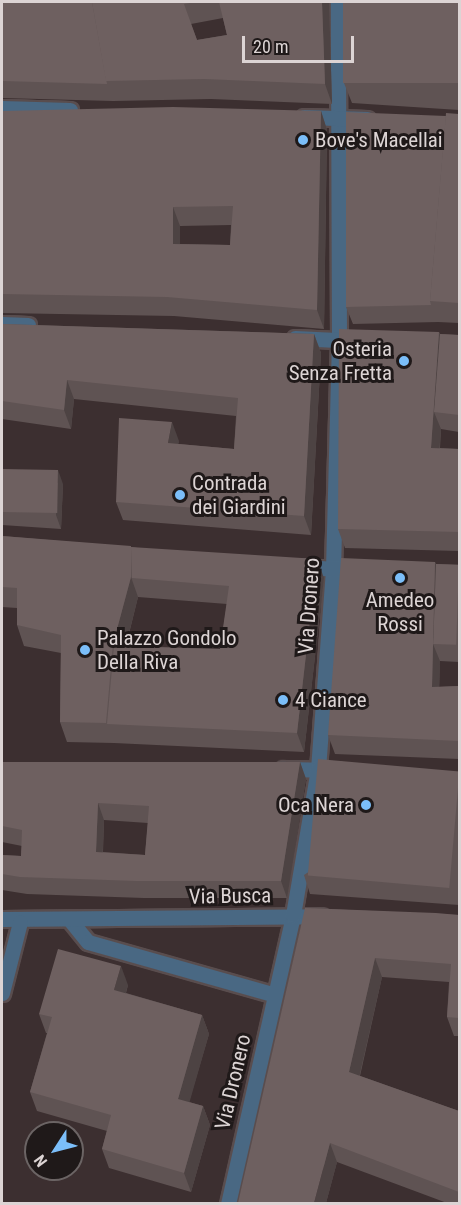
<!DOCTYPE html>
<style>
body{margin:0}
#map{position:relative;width:461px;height:1205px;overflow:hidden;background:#3c2f30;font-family:"Roboto Condensed",sans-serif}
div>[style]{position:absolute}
.roads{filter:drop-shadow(2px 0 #594d4e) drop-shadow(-2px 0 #594d4e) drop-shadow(0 2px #594d4e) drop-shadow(0 -2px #594d4e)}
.service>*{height:15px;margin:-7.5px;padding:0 7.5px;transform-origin:7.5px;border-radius:7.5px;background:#496883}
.pedestrian>*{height:15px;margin:-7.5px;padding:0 7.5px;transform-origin:7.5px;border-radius:7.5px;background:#496883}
.minor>*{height:15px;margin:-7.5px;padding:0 7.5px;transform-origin:7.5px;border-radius:7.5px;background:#496883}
.wall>*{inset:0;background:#5f5353}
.shaded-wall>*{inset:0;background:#4d4343}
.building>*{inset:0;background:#6e6060;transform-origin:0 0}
.dots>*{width:16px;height:16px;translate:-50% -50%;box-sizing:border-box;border:3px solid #1f1919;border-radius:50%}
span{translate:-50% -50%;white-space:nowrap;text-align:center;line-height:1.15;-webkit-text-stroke:6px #1f1919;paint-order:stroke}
.poi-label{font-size:21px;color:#dcd4d4}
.left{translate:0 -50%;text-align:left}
.right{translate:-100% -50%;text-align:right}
.street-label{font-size:21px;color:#dcd4d4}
.frame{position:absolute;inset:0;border:3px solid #dcd4d4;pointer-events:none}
.north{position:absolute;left:24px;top:1121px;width:60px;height:60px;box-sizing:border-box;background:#1f1919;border:2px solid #6b6464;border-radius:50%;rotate:234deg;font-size:16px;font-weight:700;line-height:24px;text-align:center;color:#dcd4d4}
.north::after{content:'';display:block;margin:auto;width:21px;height:27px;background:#7bbef9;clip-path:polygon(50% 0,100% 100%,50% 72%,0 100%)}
.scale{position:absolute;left:242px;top:36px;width:112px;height:27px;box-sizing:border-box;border:3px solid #dcd4d4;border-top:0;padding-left:8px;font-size:18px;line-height:21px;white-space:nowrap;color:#dcd4d4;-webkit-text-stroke:4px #1f1919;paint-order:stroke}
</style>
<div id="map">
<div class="roads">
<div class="service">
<i style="left:70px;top:920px;width:28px;rotate:51deg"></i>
<i style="left:88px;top:942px;width:194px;rotate:15.8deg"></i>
</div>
<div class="pedestrian">
<i style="left:318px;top:769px;width:201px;rotate:-85.7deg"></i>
<i style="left:333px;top:569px;width:229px;rotate:-88.5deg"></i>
<i style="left:339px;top:340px;width:338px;rotate:-90.2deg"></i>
</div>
<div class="minor">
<i style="left:2px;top:108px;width:68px;rotate:1.7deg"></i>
<i style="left:304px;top:117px;width:63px;rotate:1.8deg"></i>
<i style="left:2px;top:324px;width:26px;rotate:2deg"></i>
<i style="left:295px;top:338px;width:63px;rotate:2.7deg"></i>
<i style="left:301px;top:567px;width:60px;rotate:2.9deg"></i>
<i style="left:283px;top:769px;width:54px;rotate:1.1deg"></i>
<i style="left:2px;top:919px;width:320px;rotate:-0.5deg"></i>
<i style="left:2px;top:993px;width:73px;rotate:-75.8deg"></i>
<i style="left:228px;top:1204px;width:296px;rotate:-77.3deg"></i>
<i style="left:293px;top:915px;width:148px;rotate:-80.3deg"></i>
</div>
</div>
<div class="wall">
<i style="clip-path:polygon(evenodd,2px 2px,329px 2px,332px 104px,211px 99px,113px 101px,2px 98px,2px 2px,223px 18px,227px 35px,197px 40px,191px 24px,223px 18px)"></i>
<i style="clip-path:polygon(459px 2px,459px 110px,352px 103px,344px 83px)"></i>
<i style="clip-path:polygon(evenodd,2px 111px,321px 111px,327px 130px,324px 329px,174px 316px,2px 313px,2px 111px,231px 225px,230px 245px,180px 244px,180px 226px,231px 225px)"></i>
<i style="clip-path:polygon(459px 114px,459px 323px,438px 322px,353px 324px,346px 307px,446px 116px)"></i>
<i style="clip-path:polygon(2px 324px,314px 334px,321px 353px,311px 535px,123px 520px,116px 502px,179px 441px,178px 444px,234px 449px,236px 416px,74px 399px,71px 429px,2px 419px)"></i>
<i style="clip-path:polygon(439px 332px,440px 334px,459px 335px,459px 432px,441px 429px,440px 448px,459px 449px,459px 551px,345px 548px,338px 529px)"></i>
<i style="clip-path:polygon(2px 469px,63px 484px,61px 529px,2px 525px)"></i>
<i style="clip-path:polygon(evenodd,2px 536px,131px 547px,324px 578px,304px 752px,114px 743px,67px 742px,60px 722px,61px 653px,24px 646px,17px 625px,17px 608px,2px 607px,2px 536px,138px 597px,227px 604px,220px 649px,126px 646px,138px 597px)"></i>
<i style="clip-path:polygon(435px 562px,436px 564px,459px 565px,459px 662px,440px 661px,439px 687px,459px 686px,459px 759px,335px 754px,328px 735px)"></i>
<i style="clip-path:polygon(evenodd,2px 762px,300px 762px,306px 779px,287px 898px,144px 898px,27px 894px,2px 890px,2px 855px,21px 856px,22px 846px,2px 842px,2px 762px,104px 820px,148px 823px,145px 855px,103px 852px,104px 820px)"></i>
<i style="clip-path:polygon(459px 771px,459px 905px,310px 894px,304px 875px)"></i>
<i style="clip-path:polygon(305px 908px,459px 915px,459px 1036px,454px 1036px,447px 1017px,449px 982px,382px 977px,360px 1076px,459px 1111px,459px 1203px,447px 1203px,337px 1162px,326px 1203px)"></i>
<i style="clip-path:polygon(128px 985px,126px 993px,202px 1015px,209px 1034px,189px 1102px,203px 1106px,210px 1125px,191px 1192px,109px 1168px,102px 1149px,107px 1131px,37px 1111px,30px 1092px,47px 1033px,46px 1033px,39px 1014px)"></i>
</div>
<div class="shaded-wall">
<i style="clip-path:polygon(322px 2px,329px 2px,332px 104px,325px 84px)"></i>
<i style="clip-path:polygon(321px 111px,327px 130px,324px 329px,317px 310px)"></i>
<i style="clip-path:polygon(173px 207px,180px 226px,180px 263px,173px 244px)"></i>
<i style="clip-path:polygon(439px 332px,446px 351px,434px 412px,441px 429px,438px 467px,431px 448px)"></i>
<i style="clip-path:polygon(314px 334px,321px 353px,311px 535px,304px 516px)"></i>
<i style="clip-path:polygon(67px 380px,74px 399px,71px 429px,64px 410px)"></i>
<i style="clip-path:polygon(172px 422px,179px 441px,175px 462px,168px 443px)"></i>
<i style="clip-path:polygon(58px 470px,63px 484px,61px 529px,56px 515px)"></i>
<i style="clip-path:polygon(317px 559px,324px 578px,304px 752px,297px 733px)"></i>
<i style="clip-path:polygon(435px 562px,442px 581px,433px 644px,440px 661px,439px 706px,432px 687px)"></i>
<i style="clip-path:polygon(131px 577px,138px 597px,121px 665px,113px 644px)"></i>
<i style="clip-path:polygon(300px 762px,306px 779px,287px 898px,281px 881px)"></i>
<i style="clip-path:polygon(98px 803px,104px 820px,102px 869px,96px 852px)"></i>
<i style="clip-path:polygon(375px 958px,382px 977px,356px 1091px,349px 1072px)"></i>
<i style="clip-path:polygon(121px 966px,128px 985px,121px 1009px,114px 990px)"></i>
<i style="clip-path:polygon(202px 1015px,209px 1034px,185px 1118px,178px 1099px)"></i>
<i style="clip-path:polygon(203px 1106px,210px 1125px,191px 1192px,184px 1173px)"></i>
<i style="clip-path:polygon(330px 1143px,337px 1162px,326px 1203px,314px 1203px)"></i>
</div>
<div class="building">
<i style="clip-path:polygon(2px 2px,92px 2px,107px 84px,2px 81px)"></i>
<i style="clip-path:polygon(92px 2px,196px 2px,184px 4px,197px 40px,227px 35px,219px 2px,322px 2px,325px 84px,204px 79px,106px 81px)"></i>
<i style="left:343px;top:2px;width:116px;height:81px"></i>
<i style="clip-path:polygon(evenodd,173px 107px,321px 111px,317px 310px,167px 297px,2px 294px,2px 111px,173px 107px,233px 206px,230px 245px,173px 244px,173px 207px,233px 206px)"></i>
<i style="clip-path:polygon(346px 112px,446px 116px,430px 301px,431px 305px,346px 307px)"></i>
<i style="clip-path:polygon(446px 113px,459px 114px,459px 303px,430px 301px)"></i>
<i style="clip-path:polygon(2px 324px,314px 334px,304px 516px,116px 502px,119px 418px,172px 422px,168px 443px,234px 449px,238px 398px,67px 380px,64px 410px,2px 401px)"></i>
<i style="clip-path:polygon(339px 329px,439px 332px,431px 448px,459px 449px,459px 532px,338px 529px)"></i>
<i style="clip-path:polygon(440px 334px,459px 335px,459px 415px,434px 412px)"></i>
<i style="left:2px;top:469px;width:56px;height:43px;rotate:1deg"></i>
<i style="clip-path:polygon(2px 536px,131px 546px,131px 577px,113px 644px,106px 723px,60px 722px,61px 635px,17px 625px,17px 588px,2px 587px)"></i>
<i style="clip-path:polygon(131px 547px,317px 559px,297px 733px,107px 724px,114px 646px,220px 649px,229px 586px,132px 578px)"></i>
<i style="clip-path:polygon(341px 558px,435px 562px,432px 687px,459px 686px,459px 741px,328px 735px)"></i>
<i style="left:436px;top:564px;width:23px;height:80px;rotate:2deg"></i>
<i style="left:318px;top:759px;width:142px;height:117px;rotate:5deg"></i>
<i style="clip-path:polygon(evenodd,2px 762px,300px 762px,281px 881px,137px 881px,20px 877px,2px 874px,2px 855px,21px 856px,22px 830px,2px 826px,2px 762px,98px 803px,149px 806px,145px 855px,96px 852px,98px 803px)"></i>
<i style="clip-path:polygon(305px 908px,436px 913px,459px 915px,459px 1018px,447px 1017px,451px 964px,375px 958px,349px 1072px,459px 1111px,459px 1192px,330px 1143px,314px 1203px,238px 1203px)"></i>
<i style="clip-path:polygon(58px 949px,121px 966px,114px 990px,202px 1015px,178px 1099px,203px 1106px,184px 1173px,102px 1149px,111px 1115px,30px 1092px,52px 1017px,39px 1014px)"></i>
</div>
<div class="dots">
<i style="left:303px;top:140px;background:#7bbef9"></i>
<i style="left:404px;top:361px;background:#7bbef9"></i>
<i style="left:180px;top:495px;background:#7bbef9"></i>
<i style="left:400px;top:578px;background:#7bbef9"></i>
<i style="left:85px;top:650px;background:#7bbef9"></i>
<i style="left:283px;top:700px;background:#7bbef9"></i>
<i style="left:366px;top:805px;background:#7bbef9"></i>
</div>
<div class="poi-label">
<span class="left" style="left:315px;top:140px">Bove's Macellai</span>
<span class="right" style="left:392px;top:361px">Osteria<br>Senza Fretta</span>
<span class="left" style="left:192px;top:495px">Contrada<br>dei Giardini</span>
<span style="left:400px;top:612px">Amedeo<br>Rossi</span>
<span class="left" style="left:97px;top:650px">Palazzo Gondolo<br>Della Riva</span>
<span class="left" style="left:295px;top:700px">4 Ciance</span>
<span class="right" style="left:354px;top:805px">Oca Nera</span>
</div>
<div class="street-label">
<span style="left:309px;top:606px;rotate:-86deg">Via Dronero</span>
<span style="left:230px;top:896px;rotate:-1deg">Via Busca</span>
<span style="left:233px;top:1082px;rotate:-77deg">Via Dronero</span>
</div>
<div class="frame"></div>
<div class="north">N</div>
<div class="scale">20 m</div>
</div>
